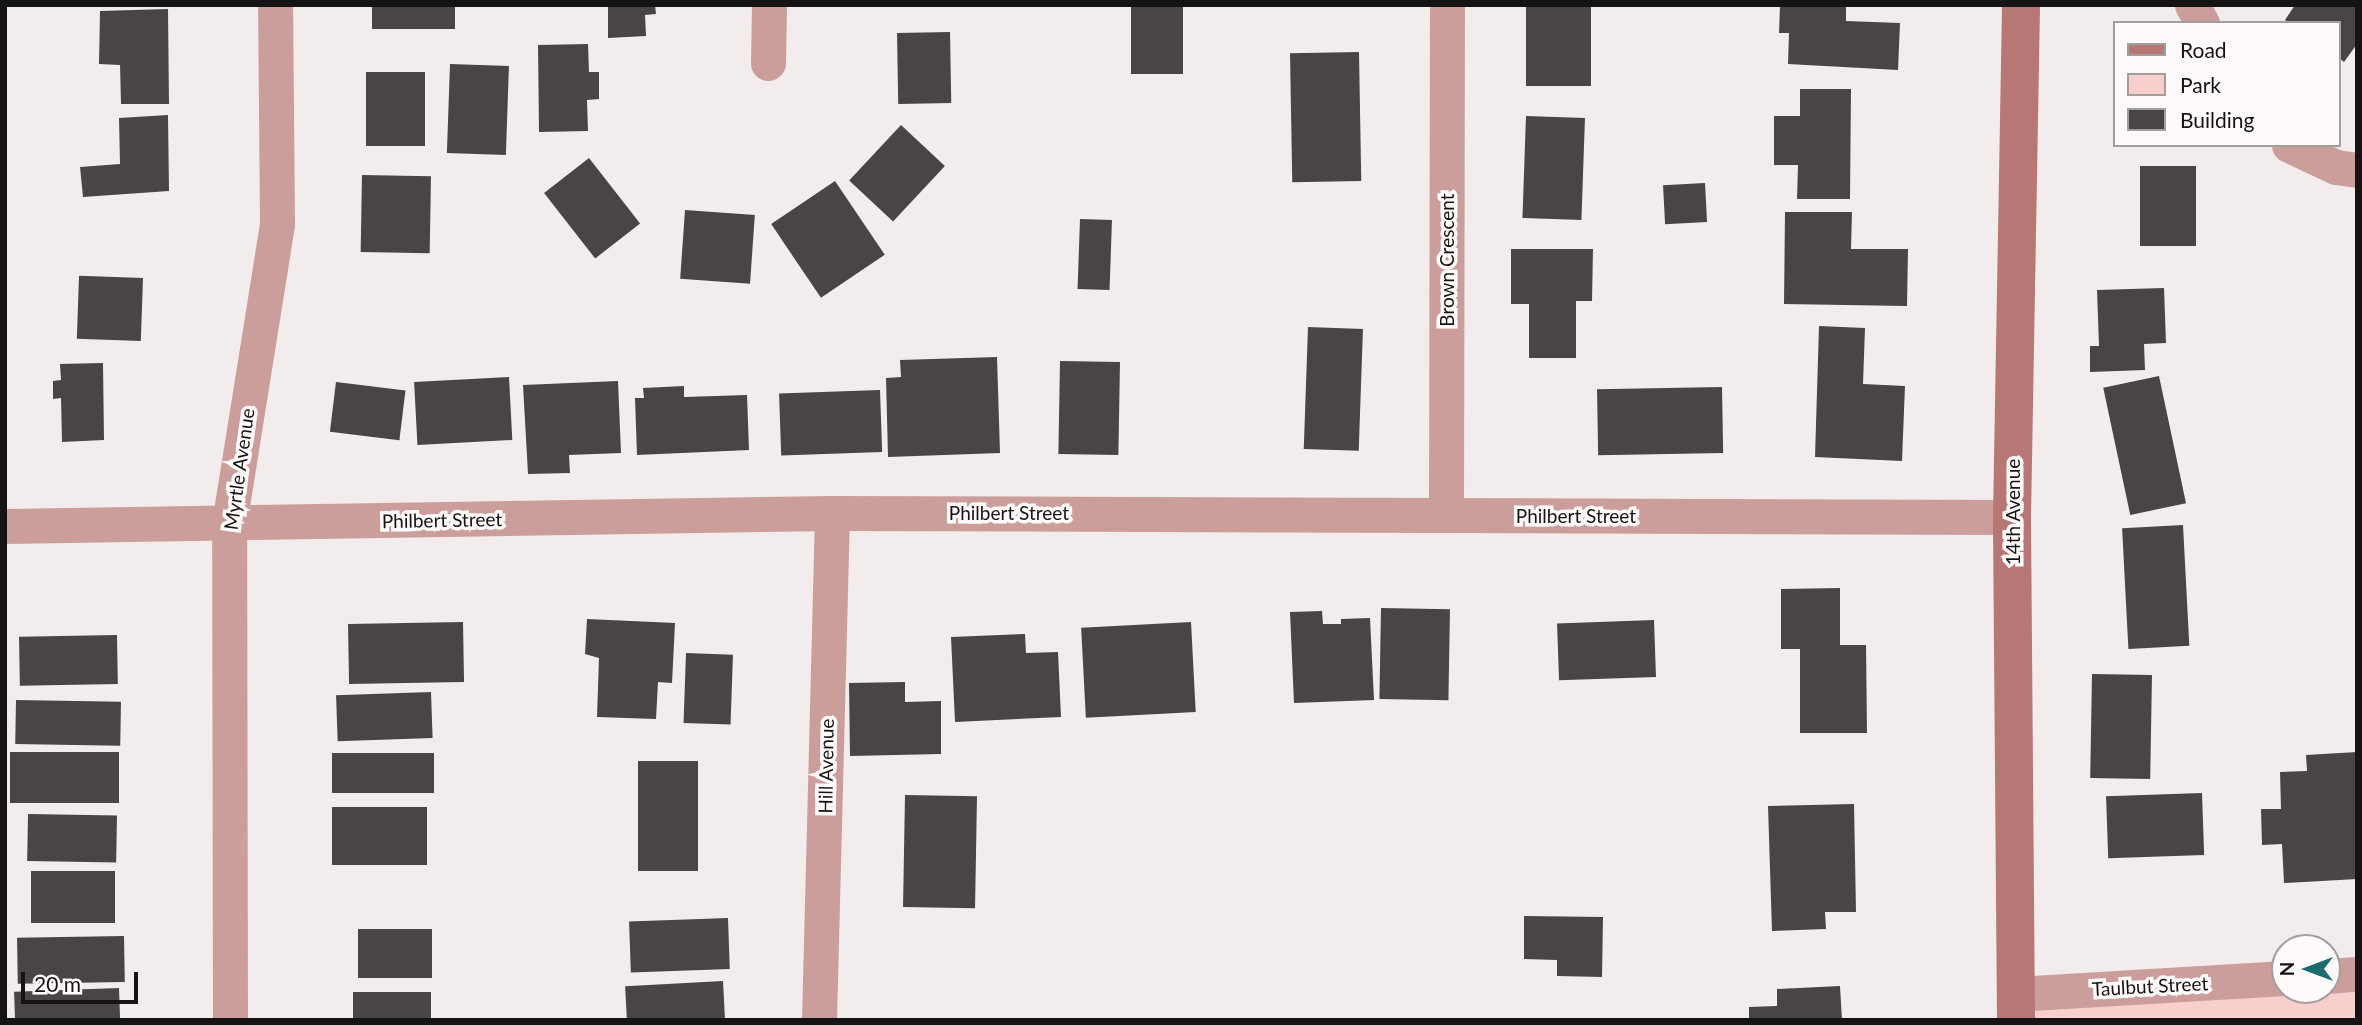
<!DOCTYPE html>
<style>
body{margin:0}
#map{position:relative;width:2362px;height:1025px;overflow:hidden;background:#f2edec;font-family:Lato,sans-serif}
div>[style]{position:absolute}
.green>*{inset:0;background:#f9cfcd;transform-origin:0 0}
.building>*{inset:0;background:#494544;transform-origin:0 0}
.street>*{height:35px;margin:-17.5px;padding:0 17.5px;transform-origin:17.5px;border-radius:17.5px;background:#cb9e9c}
.secondary>*{height:38px;margin:-19px;padding:0 19px;transform-origin:19px;border-radius:19px;background:#b77774}
span{translate:-50% -50%;white-space:nowrap;text-align:center;line-height:1.15;-webkit-text-stroke:7px #fffafa;paint-order:stroke}
.street-label{font-size:19px;color:#151313}
.frame{position:absolute;inset:0;border:7px solid #151313;pointer-events:none}
.legend{position:absolute;left:2113px;top:21px;width:228px;height:126px;box-sizing:border-box;background:#fffafa;border:2px solid #a19e9e;margin:0;padding:9px 12px;list-style:none;font-size:21px;color:#151313}
.legend li{display:flex;align-items:center;gap:14px;height:35px}
.legend b{width:35px;border:2px solid #a19e9e}
.north{position:absolute;left:2271px;top:934px;width:70px;height:70px;box-sizing:border-box;background:#fffafa;border:2px solid #a19e9e;border-radius:50%;rotate:270deg;font-size:19px;font-weight:700;line-height:28px;text-align:center;color:#151313}
.north::after{content:'';display:block;margin:auto;width:24px;height:32px;background:#1e6b70;clip-path:polygon(50% 0,100% 100%,50% 72%,0 100%)}
.scale{position:absolute;left:21px;top:972px;width:117px;height:32px;box-sizing:border-box;border:4px solid #151313;border-top:0;padding-left:9px;font-size:21px;line-height:24px;white-space:nowrap;color:#151313;-webkit-text-stroke:5px #fffafa;paint-order:stroke}
</style>
<div id="map">
<div class="green">
<i style="left:2357px;top:993px;width:27px;height:341px;rotate:90deg"></i>
</div>
<div class="building">
<i style="left:372px;top:5px;width:83px;height:24px"></i>
<i style="clip-path:polygon(608px 5px,655px 5px,656px 14px,645px 15px,646px 36px,608px 38px)"></i>
<i style="left:1526px;top:5px;width:65px;height:81px"></i>
<i style="clip-path:polygon(1780px 5px,1846px 5px,1846px 21px,1900px 23px,1898px 70px,1788px 64px,1789px 33px,1779px 33px)"></i>
<i style="clip-path:polygon(2295px 5px,2357px 5px,2357px 44px,2344px 62px,2339px 58px,2339px 23px,2289px 23px,2285px 20px)"></i>
<i style="left:1131px;top:6px;width:52px;height:68px"></i>
<i style="clip-path:polygon(168px 9px,169px 104px,121px 104px,120px 65px,99px 64px,100px 11px)"></i>
<i style="left:950px;top:32px;width:71px;height:53px;rotate:89deg"></i>
<i style="clip-path:polygon(588px 44px,589px 72px,599px 72px,599px 99px,587px 100px,588px 131px,539px 132px,538px 45px)"></i>
<i style="left:1359px;top:52px;width:129px;height:69px;rotate:89deg"></i>
<i style="left:450px;top:64px;width:59px;height:89px;rotate:2deg"></i>
<i style="left:366px;top:72px;width:59px;height:74px"></i>
<i style="clip-path:polygon(1800px 89px,1851px 89px,1850px 199px,1797px 199px,1798px 165px,1774px 165px,1774px 116px,1800px 116px)"></i>
<i style="clip-path:polygon(168px 115px,169px 191px,83px 197px,80px 167px,120px 164px,119px 118px)"></i>
<i style="left:1526px;top:116px;width:59px;height:102px;rotate:2deg"></i>
<i style="left:901px;top:125px;width:60px;height:76px;rotate:43deg"></i>
<i style="left:589px;top:158px;width:83px;height:57px;rotate:52deg"></i>
<i style="left:2140px;top:166px;width:56px;height:80px"></i>
<i style="left:362px;top:175px;width:69px;height:77px;rotate:1deg"></i>
<i style="left:835px;top:181px;width:89px;height:77px;rotate:56deg"></i>
<i style="left:1705px;top:183px;width:39px;height:42px;rotate:87deg"></i>
<i style="left:685px;top:210px;width:70px;height:69px;rotate:4deg"></i>
<i style="clip-path:polygon(1785px 212px,1852px 212px,1851px 249px,1908px 249px,1907px 306px,1784px 304px)"></i>
<i style="left:1080px;top:219px;width:32px;height:70px;rotate:2deg"></i>
<i style="clip-path:polygon(1511px 249px,1593px 249px,1592px 301px,1576px 301px,1576px 358px,1529px 358px,1529px 304px,1511px 304px)"></i>
<i style="left:143px;top:278px;width:63px;height:64px;rotate:92deg"></i>
<i style="clip-path:polygon(2164px 288px,2166px 343px,2144px 344px,2145px 370px,2090px 372px,2090px 346px,2099px 346px,2097px 290px)"></i>
<i style="clip-path:polygon(1819px 326px,1865px 328px,1863px 384px,1905px 386px,1902px 461px,1815px 457px)"></i>
<i style="left:1308px;top:327px;width:55px;height:122px;rotate:2deg"></i>
<i style="clip-path:polygon(997px 357px,1000px 453px,888px 457px,886px 378px,901px 377px,900px 360px)"></i>
<i style="left:1060px;top:361px;width:60px;height:93px;rotate:1deg"></i>
<i style="clip-path:polygon(103px 363px,104px 440px,62px 442px,61px 398px,53px 399px,53px 381px,61px 380px,60px 364px)"></i>
<i style="left:2159px;top:376px;width:130px;height:57px;rotate:78deg"></i>
<i style="left:509px;top:377px;width:63px;height:95px;rotate:87deg"></i>
<i style="clip-path:polygon(618px 381px,621px 453px,569px 455px,570px 473px,528px 474px,523px 385px)"></i>
<i style="left:336px;top:382px;width:70px;height:50px;rotate:7deg"></i>
<i style="clip-path:polygon(684px 386px,684px 397px,747px 395px,749px 450px,637px 455px,635px 398px,644px 398px,643px 388px)"></i>
<i style="left:1722px;top:387px;width:66px;height:125px;rotate:89deg"></i>
<i style="left:880px;top:390px;width:62px;height:101px;rotate:88deg"></i>
<i style="left:2183px;top:525px;width:121px;height:61px;rotate:87deg"></i>
<i style="clip-path:polygon(1840px 588px,1840px 645px,1866px 645px,1867px 733px,1800px 733px,1800px 649px,1781px 649px,1781px 589px)"></i>
<i style="left:1381px;top:608px;width:69px;height:91px;rotate:1deg"></i>
<i style="clip-path:polygon(1322px 611px,1323px 624px,1341px 624px,1341px 619px,1370px 618px,1374px 700px,1294px 703px,1290px 612px)"></i>
<i style="clip-path:polygon(587px 619px,675px 623px,672px 683px,658px 682px,656px 719px,597px 717px,599px 658px,585px 654px)"></i>
<i style="left:1654px;top:620px;width:57px;height:97px;rotate:88deg"></i>
<i style="left:463px;top:622px;width:60px;height:115px;rotate:89deg"></i>
<i style="left:1191px;top:622px;width:90px;height:110px;rotate:87deg"></i>
<i style="clip-path:polygon(1025px 634px,1026px 653px,1058px 652px,1061px 717px,955px 722px,951px 637px)"></i>
<i style="left:117px;top:635px;width:49px;height:98px;rotate:89deg"></i>
<i style="left:686px;top:653px;width:47px;height:70px;rotate:2deg"></i>
<i style="left:2092px;top:674px;width:60px;height:104px;rotate:1deg"></i>
<i style="clip-path:polygon(905px 682px,905px 702px,941px 701px,941px 754px,850px 756px,849px 683px)"></i>
<i style="left:431px;top:692px;width:46px;height:95px;rotate:88deg"></i>
<i style="left:16px;top:700px;width:105px;height:44px;rotate:1deg"></i>
<i style="left:10px;top:752px;width:109px;height:51px"></i>
<i style="clip-path:polygon(2357px 752px,2357px 879px,2284px 883px,2282px 844px,2262px 845px,2261px 809px,2281px 809px,2280px 772px,2307px 771px,2306px 755px)"></i>
<i style="left:332px;top:753px;width:102px;height:40px"></i>
<i style="left:698px;top:761px;width:110px;height:60px;rotate:90deg"></i>
<i style="left:2202px;top:793px;width:62px;height:96px;rotate:88deg"></i>
<i style="left:905px;top:795px;width:72px;height:112px;rotate:1deg"></i>
<i style="clip-path:polygon(1854px 804px,1856px 912px,1825px 912px,1826px 929px,1772px 931px,1768px 806px)"></i>
<i style="left:332px;top:807px;width:95px;height:58px"></i>
<i style="left:28px;top:814px;width:89px;height:47px;rotate:1deg"></i>
<i style="left:31px;top:871px;width:84px;height:52px"></i>
<i style="clip-path:polygon(1524px 916px,1603px 917px,1602px 977px,1557px 976px,1557px 960px,1524px 959px)"></i>
<i style="left:728px;top:918px;width:51px;height:99px;rotate:88deg"></i>
<i style="left:358px;top:929px;width:74px;height:49px"></i>
<i style="left:124px;top:936px;width:46px;height:107px;rotate:89deg"></i>
<i style="left:723px;top:981px;width:39px;height:98px;rotate:87deg"></i>
<i style="clip-path:polygon(1840px 986px,1842px 1020px,1749px 1020px,1749px 1007px,1777px 1006px,1777px 989px)"></i>
<i style="left:119px;top:988px;width:32px;height:105px;rotate:88deg"></i>
<i style="left:353px;top:992px;width:78px;height:28px"></i>
</div>
<div class="street">
<i style="left:2192px;top:5px;width:21px;rotate:61deg"></i>
<i style="left:768px;top:63px;width:58px;rotate:-89deg"></i>
<i style="left:2289px;top:145px;width:52px;rotate:25.1deg"></i>
<i style="left:2336px;top:167px;width:21px;rotate:8deg"></i>
<i style="left:1446px;top:515px;width:510px;rotate:-89.89deg"></i>
<i style="left:5px;top:526px;width:827px;rotate:-0.9deg"></i>
<i style="left:832px;top:513px;width:1180px;rotate:0.19deg"></i>
<i style="left:2327px;top:976px;width:30px;rotate:-4deg"></i>
<i style="left:2016px;top:994px;width:269px;rotate:-3.4deg"></i>
<i style="left:230px;top:1020px;width:496px;rotate:-90.1deg"></i>
<i style="left:229px;top:524px;width:304px;rotate:-80.9deg"></i>
<i style="left:277px;top:224px;width:219px;rotate:-90.5deg"></i>
<i style="left:819px;top:1020px;width:507px;rotate:-88.53deg"></i>
</div>
<div class="secondary">
<i style="left:2016px;top:1020px;width:503px;rotate:-90.46deg"></i>
<i style="left:2012px;top:517px;width:512px;rotate:-88.99deg"></i>
</div>
<div class="street-label">
<span style="left:1447px;top:260px;rotate:-90deg">Brown Crescent</span>
<span style="left:239px;top:469px;rotate:-82deg">Myrtle Avenue</span>
<span style="left:2013px;top:512px;rotate:-90deg">14th Avenue</span>
<span style="left:1009px;top:513px">Philbert Street</span>
<span style="left:1576px;top:516px">Philbert Street</span>
<span style="left:442px;top:520px;rotate:-1deg">Philbert Street</span>
<span style="left:826px;top:766px;rotate:-89deg">Hill Avenue</span>
<span style="left:2150px;top:986px;rotate:-3deg">Taulbut Street</span>
</div>
<div class="frame"></div>
<ul class="legend">
<li><b style="height:9px;background:#b77774"></b>Road</li>
<li><b style="height:19px;background:#f9cfcd"></b>Park</li>
<li><b style="height:19px;background:#494544"></b>Building</li>
</ul>
<div class="north">N</div>
<div class="scale">20 m</div>
</div>
